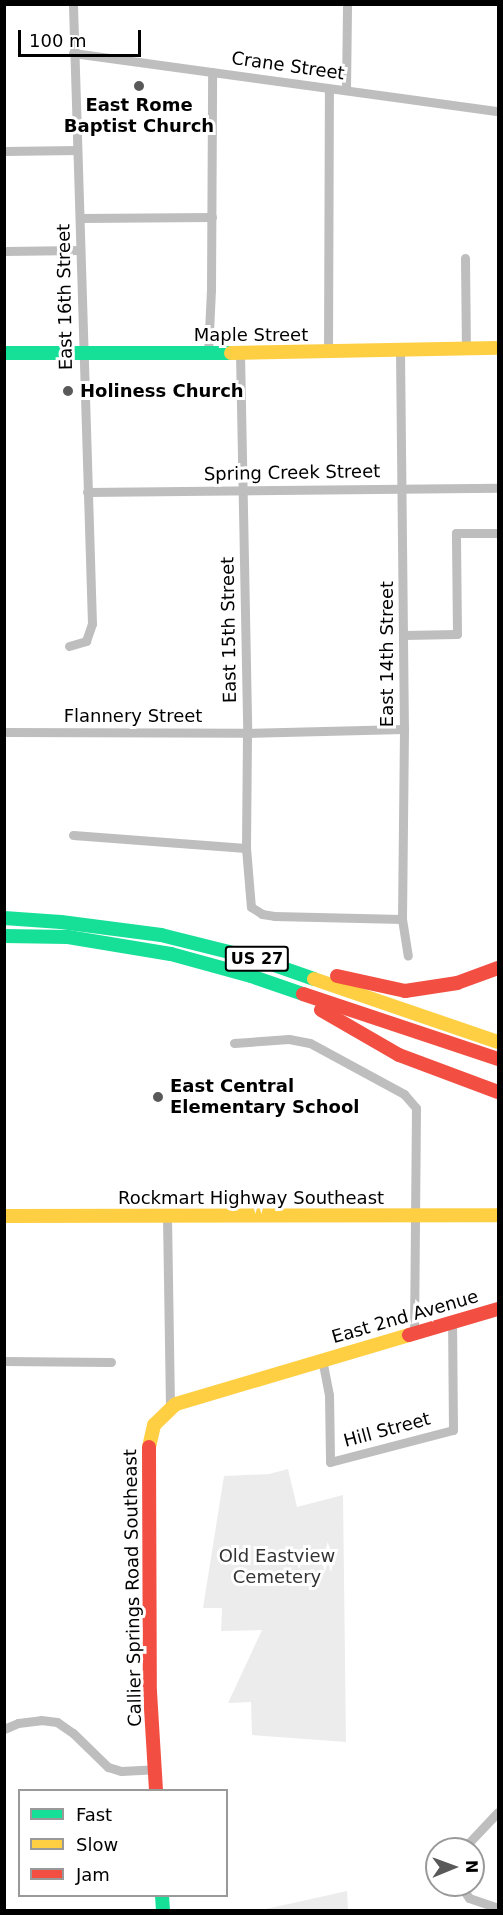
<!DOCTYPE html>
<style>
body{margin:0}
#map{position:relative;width:503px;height:1915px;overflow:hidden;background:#fff;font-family:"DejaVu Sans",sans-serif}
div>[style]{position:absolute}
.green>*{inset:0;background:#ececec}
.street>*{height:9px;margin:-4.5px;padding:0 4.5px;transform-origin:4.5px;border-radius:4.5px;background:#bebebe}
.fast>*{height:14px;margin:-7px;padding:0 7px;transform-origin:7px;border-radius:7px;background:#16e098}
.slow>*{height:14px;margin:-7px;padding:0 7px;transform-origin:7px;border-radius:7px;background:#ffcf43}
.jam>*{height:14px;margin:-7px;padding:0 7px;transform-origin:7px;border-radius:7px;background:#f24e42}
.dots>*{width:16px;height:16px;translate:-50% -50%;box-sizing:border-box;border:3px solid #fff;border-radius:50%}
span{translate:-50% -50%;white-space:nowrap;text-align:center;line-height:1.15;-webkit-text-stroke:6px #fff;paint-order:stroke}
.shield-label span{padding:2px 4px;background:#fff;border:2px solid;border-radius:4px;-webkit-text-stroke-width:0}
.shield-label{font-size:16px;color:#000;font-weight:700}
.street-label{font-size:18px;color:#000}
.poi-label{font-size:18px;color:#000;font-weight:700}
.left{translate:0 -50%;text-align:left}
.park-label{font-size:18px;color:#333}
.frame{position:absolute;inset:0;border:6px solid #000;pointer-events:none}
.legend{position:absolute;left:18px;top:1789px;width:210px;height:108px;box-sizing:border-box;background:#fff;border:2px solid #999;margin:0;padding:8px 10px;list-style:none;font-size:18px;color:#000}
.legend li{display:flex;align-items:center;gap:12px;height:30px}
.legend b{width:30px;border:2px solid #999}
.north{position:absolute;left:425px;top:1837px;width:60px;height:60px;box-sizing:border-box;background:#fff;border:2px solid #999;border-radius:50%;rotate:89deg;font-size:16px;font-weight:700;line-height:24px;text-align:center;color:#000}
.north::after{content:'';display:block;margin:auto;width:21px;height:27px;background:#595959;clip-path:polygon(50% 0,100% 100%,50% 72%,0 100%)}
.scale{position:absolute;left:18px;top:30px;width:123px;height:27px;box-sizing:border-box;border:3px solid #000;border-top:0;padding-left:8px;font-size:18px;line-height:21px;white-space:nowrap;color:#000;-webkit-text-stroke:4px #fff;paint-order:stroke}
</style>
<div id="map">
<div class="green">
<i style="clip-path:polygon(288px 1469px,297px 1507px,343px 1495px,346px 1742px,252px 1735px,251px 1702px,228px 1703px,262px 1630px,221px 1631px,222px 1608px,203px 1608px,224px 1476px,269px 1474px)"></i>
<i style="clip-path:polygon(347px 1891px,348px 1910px,263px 1910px,266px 1909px)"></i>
</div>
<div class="street">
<i style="left:73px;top:53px;width:429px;rotate:7.8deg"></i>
<i style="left:346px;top:90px;width:86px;rotate:-89.3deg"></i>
<i style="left:4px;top:151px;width:73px;rotate:-0.8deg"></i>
<i style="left:80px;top:218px;width:132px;rotate:-0.4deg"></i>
<i style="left:4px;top:251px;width:76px;rotate:-0.8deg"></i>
<i style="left:465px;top:258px;width:90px;rotate:89.4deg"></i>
<i style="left:400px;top:351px;width:378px;rotate:89.4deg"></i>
<i style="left:404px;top:729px;width:190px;rotate:90.6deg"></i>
<i style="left:402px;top:919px;width:37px;rotate:81deg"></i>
<i style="left:208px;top:353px;width:63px;rotate:-87.3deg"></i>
<i style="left:211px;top:290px;width:218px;rotate:-89.7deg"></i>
<i style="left:240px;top:353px;width:380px;rotate:88.9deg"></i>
<i style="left:247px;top:733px;width:115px;rotate:90.5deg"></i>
<i style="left:246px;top:848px;width:59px;rotate:85.2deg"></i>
<i style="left:251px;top:907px;width:13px;rotate:32deg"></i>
<i style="left:262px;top:914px;width:12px;rotate:9deg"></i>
<i style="left:274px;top:916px;width:128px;rotate:1.3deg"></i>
<i style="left:328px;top:353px;width:264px;rotate:-89.8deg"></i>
<i style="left:87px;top:492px;width:411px;rotate:-0.6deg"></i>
<i style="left:404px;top:635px;width:53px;rotate:-1.1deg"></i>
<i style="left:457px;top:634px;width:101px;rotate:-90.6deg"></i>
<i style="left:456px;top:533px;width:42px"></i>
<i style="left:69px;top:646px;width:18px;rotate:-16deg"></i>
<i style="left:86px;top:641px;width:18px;rotate:-71deg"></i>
<i style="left:92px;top:624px;width:620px;rotate:-91.76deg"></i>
<i style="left:4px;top:732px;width:243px;rotate:0.2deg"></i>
<i style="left:247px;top:733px;width:157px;rotate:-1.5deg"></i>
<i style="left:73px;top:835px;width:173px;rotate:4.3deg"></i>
<i style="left:234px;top:1043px;width:55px;rotate:-4.2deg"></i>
<i style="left:289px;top:1039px;width:21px;rotate:11deg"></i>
<i style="left:310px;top:1043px;width:107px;rotate:28.5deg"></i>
<i style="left:404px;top:1094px;width:18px;rotate:49deg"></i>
<i style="left:416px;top:1108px;width:227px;rotate:90.5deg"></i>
<i style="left:167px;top:1216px;width:193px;rotate:89.1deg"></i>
<i style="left:322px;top:1359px;width:37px;rotate:79deg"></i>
<i style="left:329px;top:1395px;width:67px;rotate:89.1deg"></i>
<i style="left:330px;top:1462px;width:127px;rotate:-14.6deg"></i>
<i style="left:453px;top:1430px;width:107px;rotate:-90.5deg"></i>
<i style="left:4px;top:1361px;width:107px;rotate:0.5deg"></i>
<i style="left:4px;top:1729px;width:15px;rotate:-23deg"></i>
<i style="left:18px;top:1723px;width:23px;rotate:-7deg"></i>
<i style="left:41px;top:1720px;width:16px;rotate:7deg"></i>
<i style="left:57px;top:1722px;width:19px;rotate:35deg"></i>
<i style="left:73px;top:1733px;width:49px;rotate:44.2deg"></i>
<i style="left:108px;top:1767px;width:14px;rotate:17deg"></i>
<i style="left:121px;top:1771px;width:34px;rotate:-3deg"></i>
<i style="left:463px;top:1849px;width:51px;rotate:-46.6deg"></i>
<i style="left:460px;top:1885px;width:16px;rotate:55deg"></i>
<i style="left:469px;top:1898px;width:31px;rotate:19deg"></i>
</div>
<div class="fast">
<i style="left:4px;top:353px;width:227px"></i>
<i style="left:4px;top:918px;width:57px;rotate:4deg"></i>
<i style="left:61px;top:922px;width:101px;rotate:7.4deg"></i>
<i style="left:161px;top:935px;width:99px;rotate:14deg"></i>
<i style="left:257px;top:959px;width:60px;rotate:19.3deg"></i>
<i style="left:4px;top:936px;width:64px;rotate:0.9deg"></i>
<i style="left:68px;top:937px;width:104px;rotate:9.4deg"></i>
<i style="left:171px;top:954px;width:83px;rotate:15.4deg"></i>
<i style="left:251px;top:976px;width:55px;rotate:19.1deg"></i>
<i style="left:162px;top:1896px;width:14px;rotate:86deg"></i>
</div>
<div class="slow">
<i style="left:231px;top:353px;width:267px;rotate:-1.1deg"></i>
<i style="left:314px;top:979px;width:194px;rotate:18.9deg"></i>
<i style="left:4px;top:1216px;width:494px;rotate:-0.1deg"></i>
<i style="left:149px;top:1447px;width:23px;rotate:-77deg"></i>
<i style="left:154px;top:1425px;width:30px;rotate:-44deg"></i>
<i style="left:176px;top:1404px;width:243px;rotate:-16.5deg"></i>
</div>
<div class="jam">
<i style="left:337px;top:976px;width:70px;rotate:12.4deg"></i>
<i style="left:405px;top:991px;width:53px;rotate:-8.7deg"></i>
<i style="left:457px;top:983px;width:44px;rotate:-20.1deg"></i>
<i style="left:303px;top:994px;width:206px;rotate:18.4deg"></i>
<i style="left:321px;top:1010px;width:90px;rotate:30deg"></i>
<i style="left:399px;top:1055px;width:106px;rotate:20.5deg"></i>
<i style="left:409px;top:1335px;width:93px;rotate:-16.3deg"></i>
<i style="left:149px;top:1447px;width:245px;rotate:89.8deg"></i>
<i style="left:150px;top:1692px;width:98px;rotate:86.5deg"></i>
</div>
<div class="dots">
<i style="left:139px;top:86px;background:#595959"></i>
<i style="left:68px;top:391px;background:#595959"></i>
<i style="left:158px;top:1097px;background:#595959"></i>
</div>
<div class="shield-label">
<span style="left:257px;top:959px">US 27</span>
</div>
<div class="street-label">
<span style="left:288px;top:66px;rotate:8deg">Crane Street</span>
<span style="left:65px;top:297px;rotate:-91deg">East 16th Street</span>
<span style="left:251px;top:335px">Maple Street</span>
<span style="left:292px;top:473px;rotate:-1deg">Spring Creek Street</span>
<span style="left:229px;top:630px;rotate:-91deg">East 15th Street</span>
<span style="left:387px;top:654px;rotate:-90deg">East 14th Street</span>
<span style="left:133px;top:716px">Flannery Street</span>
<span style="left:251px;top:1198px">Rockmart Highway Southeast</span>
<span style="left:405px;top:1317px;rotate:-16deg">East 2nd Avenue</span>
<span style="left:387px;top:1430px;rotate:-15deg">Hill Street</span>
<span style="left:133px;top:1588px;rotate:-91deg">Callier Springs Road Southeast</span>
</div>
<div class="poi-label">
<span style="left:139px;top:116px">East Rome<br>Baptist Church</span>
<span class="left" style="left:80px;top:391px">Holiness Church</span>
<span class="left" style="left:170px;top:1097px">East Central<br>Elementary School</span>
</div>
<div class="park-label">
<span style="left:277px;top:1567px">Old Eastview<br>Cemetery</span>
</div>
<div class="frame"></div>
<ul class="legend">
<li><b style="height:8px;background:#16e098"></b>Fast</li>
<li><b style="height:8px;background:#ffcf43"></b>Slow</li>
<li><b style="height:8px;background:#f24e42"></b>Jam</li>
</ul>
<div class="north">N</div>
<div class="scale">100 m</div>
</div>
